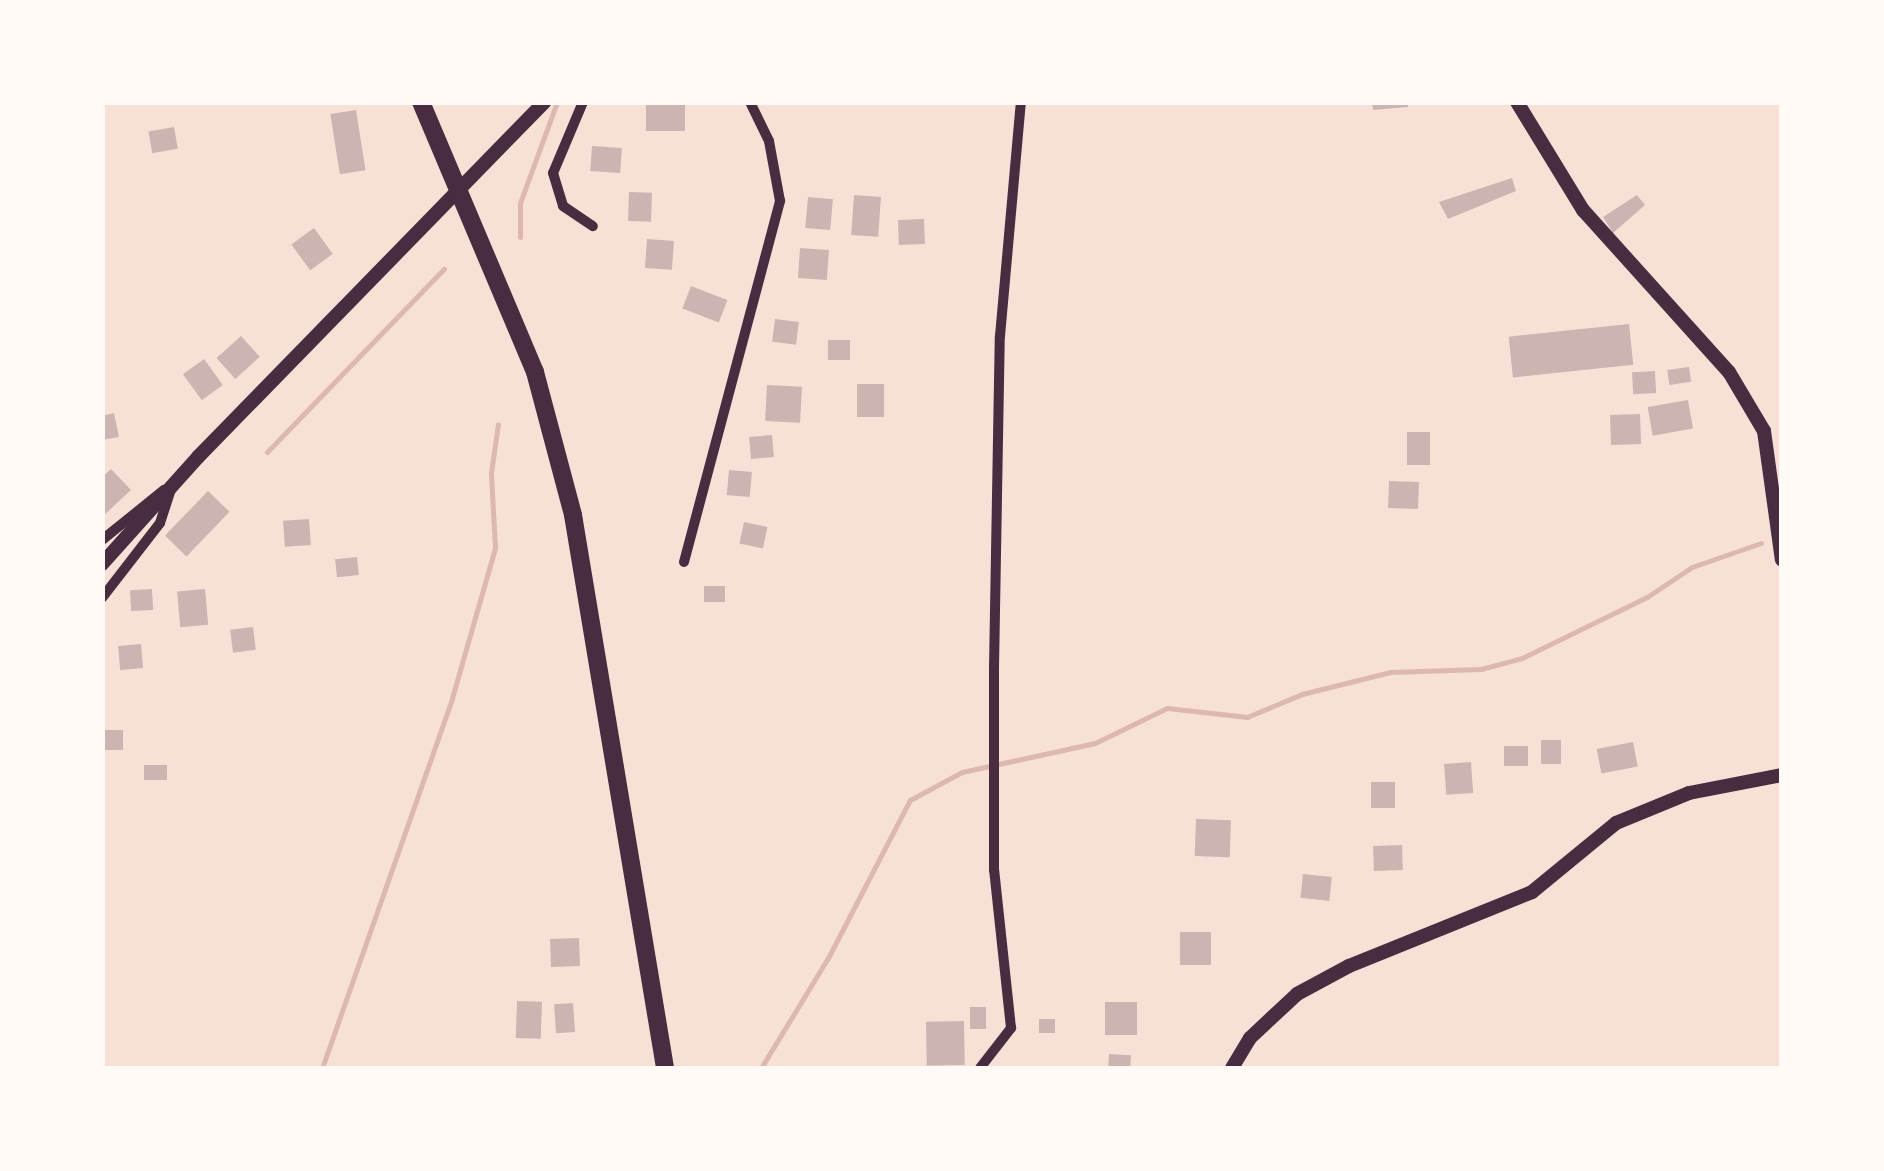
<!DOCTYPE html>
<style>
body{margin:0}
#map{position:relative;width:1884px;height:1171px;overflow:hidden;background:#f7e1d7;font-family:Jost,sans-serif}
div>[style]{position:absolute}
.stream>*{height:5px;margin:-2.5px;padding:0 2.5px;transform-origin:2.5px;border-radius:2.5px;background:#dcb8b0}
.building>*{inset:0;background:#ccb4b1;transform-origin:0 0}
.minor>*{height:10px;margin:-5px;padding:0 5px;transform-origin:5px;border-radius:5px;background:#4a2c40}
.secondary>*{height:14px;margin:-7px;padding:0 7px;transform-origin:7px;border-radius:7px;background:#4a2c40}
.trunk>*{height:18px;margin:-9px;padding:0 9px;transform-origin:9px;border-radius:9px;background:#4a2c40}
span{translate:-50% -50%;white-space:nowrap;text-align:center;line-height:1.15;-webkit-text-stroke:10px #fffaf5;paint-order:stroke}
.frame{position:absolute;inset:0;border:105px solid #fffaf5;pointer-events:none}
</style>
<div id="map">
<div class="stream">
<i style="left:520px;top:237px;width:34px;rotate:-90deg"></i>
<i style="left:520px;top:203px;width:108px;rotate:-69.9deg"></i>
<i style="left:267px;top:452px;width:255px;rotate:-46deg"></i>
<i style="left:322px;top:1068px;width:392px;rotate:-70.6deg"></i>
<i style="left:452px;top:698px;width:156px;rotate:-74deg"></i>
<i style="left:495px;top:548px;width:75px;rotate:-93.1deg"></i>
<i style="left:491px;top:473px;width:49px;rotate:-81.9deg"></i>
<i style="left:761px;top:1068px;width:129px;rotate:-58.7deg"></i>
<i style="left:828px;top:958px;width:178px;rotate:-62.6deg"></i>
<i style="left:910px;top:800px;width:59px;rotate:-28.3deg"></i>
<i style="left:962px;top:772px;width:136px;rotate:-12.3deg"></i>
<i style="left:1095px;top:743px;width:80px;rotate:-25.9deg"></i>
<i style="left:1167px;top:708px;width:81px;rotate:6.4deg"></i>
<i style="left:1247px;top:717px;width:60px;rotate:-22.7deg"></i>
<i style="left:1302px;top:694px;width:91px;rotate:-14deg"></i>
<i style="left:1390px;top:672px;width:91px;rotate:-1.9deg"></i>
<i style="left:1481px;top:669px;width:42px;rotate:-15deg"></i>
<i style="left:1522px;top:658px;width:139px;rotate:-26deg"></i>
<i style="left:1647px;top:597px;width:54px;rotate:-33.7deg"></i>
<i style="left:1692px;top:567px;width:73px;rotate:-19.2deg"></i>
</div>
<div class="building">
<i style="left:646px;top:102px;width:39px;height:29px"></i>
<i style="clip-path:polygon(1372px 102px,1408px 102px,1408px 107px,1373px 110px)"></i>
<i style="left:356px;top:110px;width:61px;height:26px;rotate:81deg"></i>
<i style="left:174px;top:127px;width:22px;height:26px;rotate:80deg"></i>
<i style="left:592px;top:146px;width:30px;height:25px;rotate:4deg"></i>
<i style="clip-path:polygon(1512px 178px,1516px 191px,1448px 219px,1439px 202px)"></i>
<i style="left:629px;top:192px;width:23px;height:29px;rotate:2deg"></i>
<i style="left:854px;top:195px;width:27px;height:40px;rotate:4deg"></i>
<i style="clip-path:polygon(1637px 195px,1645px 205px,1613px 233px,1603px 217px)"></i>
<i style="left:808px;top:197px;width:25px;height:31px;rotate:5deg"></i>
<i style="left:924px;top:219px;width:25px;height:26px;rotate:88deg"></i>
<i style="left:314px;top:228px;width:32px;height:28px;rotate:54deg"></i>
<i style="left:647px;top:239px;width:27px;height:29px;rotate:4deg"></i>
<i style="left:800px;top:248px;width:29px;height:30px;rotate:4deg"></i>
<i style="left:691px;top:286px;width:39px;height:24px;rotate:21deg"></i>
<i style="left:775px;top:319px;width:24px;height:23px;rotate:7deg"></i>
<i style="left:1629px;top:324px;width:41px;height:121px;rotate:84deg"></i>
<i style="left:241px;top:336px;width:28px;height:33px;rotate:48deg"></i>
<i style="left:828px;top:340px;width:22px;height:20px"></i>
<i style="left:204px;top:359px;width:32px;height:26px;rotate:54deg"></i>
<i style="left:1689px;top:367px;width:15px;height:22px;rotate:82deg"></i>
<i style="left:1655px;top:371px;width:22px;height:23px;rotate:87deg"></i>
<i style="left:884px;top:384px;width:33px;height:27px;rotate:90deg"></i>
<i style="left:767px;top:385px;width:35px;height:36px;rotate:3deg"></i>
<i style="left:1688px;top:400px;width:29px;height:41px;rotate:80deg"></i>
<i style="clip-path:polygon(114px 413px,119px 437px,102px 440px,102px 416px)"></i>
<i style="left:1640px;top:414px;width:30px;height:30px;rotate:88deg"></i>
<i style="left:1407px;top:432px;width:23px;height:33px"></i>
<i style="left:772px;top:435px;width:22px;height:23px;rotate:85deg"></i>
<i style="clip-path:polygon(111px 469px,131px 490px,102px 517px,102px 477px)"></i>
<i style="left:729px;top:470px;width:23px;height:25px;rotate:5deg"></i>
<i style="left:1389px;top:481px;width:30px;height:27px;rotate:2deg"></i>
<i style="left:208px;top:491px;width:30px;height:62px;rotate:44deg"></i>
<i style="left:309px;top:519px;width:26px;height:26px;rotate:86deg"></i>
<i style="left:744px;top:522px;width:24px;height:22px;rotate:12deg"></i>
<i style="left:357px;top:557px;width:18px;height:22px;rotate:84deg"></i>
<i style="left:704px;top:586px;width:21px;height:16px"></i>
<i style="left:152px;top:589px;width:21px;height:22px;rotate:87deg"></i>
<i style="left:205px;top:589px;width:36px;height:28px;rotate:85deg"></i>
<i style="left:253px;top:627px;width:23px;height:23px;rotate:83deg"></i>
<i style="left:141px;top:644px;width:24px;height:23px;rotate:85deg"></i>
<i style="left:102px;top:730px;width:21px;height:20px"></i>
<i style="left:1541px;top:740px;width:20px;height:24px"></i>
<i style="left:1633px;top:742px;width:25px;height:37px;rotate:79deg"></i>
<i style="left:1504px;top:746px;width:24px;height:20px"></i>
<i style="left:1471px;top:762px;width:31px;height:27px;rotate:86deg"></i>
<i style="left:167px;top:765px;width:15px;height:23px;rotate:90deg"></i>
<i style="left:1371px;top:782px;width:24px;height:26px"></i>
<i style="left:1196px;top:819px;width:35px;height:37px;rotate:2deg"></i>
<i style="left:1402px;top:845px;width:25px;height:29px;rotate:88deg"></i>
<i style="left:1303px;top:874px;width:29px;height:24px;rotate:6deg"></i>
<i style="left:1180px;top:932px;width:31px;height:33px"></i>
<i style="left:579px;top:938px;width:28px;height:29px;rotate:88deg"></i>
<i style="left:517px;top:1001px;width:25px;height:37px;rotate:2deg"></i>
<i style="left:1105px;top:1002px;width:32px;height:33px"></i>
<i style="left:573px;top:1003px;width:29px;height:19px;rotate:86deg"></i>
<i style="left:970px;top:1007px;width:16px;height:22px"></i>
<i style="left:1055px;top:1019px;width:14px;height:16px;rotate:90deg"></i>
<i style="left:964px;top:1021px;width:44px;height:38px;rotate:89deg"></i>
<i style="left:1109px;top:1054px;width:22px;height:14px;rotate:3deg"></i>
</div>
<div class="minor">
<i style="left:583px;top:102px;width:77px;rotate:112.9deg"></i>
<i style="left:553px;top:173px;width:34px;rotate:73deg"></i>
<i style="left:563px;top:206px;width:36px;rotate:34deg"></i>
<i style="left:102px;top:540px;width:80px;rotate:-38.9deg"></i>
<i style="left:684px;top:562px;width:374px;rotate:-75.1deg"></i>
<i style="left:780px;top:201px;width:61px;rotate:-100.4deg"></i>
<i style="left:769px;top:141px;width:43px;rotate:-116deg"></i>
<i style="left:102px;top:598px;width:95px;rotate:-52.3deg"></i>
<i style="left:160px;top:523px;width:35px;rotate:-72deg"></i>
<i style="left:980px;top:1068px;width:51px;rotate:-52.2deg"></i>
<i style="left:1011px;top:1028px;width:159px;rotate:-96.1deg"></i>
<i style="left:994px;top:870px;width:202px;rotate:-90deg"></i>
<i style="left:994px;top:668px;width:332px;rotate:-89deg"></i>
<i style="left:1000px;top:336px;width:235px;rotate:-84.9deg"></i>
</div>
<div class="secondary">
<i style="left:1517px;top:102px;width:127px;rotate:58.6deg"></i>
<i style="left:1583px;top:210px;width:218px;rotate:48deg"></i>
<i style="left:1729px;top:372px;width:69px;rotate:59.3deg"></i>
<i style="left:1764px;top:431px;width:130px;rotate:82.1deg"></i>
<i style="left:102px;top:564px;width:144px;rotate:-48.1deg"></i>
<i style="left:198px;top:457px;width:496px;rotate:-45.7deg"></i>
<i style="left:1232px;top:1068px;width:35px;rotate:-59deg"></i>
<i style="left:1250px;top:1038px;width:64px;rotate:-43.1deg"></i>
<i style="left:1297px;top:994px;width:59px;rotate:-28.3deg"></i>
<i style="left:1349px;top:966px;width:197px;rotate:-22deg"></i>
<i style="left:1532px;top:892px;width:109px;rotate:-39.4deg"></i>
<i style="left:1616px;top:823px;width:79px;rotate:-22.3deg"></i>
<i style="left:1689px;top:793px;width:95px;rotate:-11deg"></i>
</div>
<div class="trunk">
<i style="left:421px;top:102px;width:293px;rotate:67.1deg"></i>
<i style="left:535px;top:372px;width:148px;rotate:75.1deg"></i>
<i style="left:573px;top:515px;width:561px;rotate:80.55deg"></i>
</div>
<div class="frame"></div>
</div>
